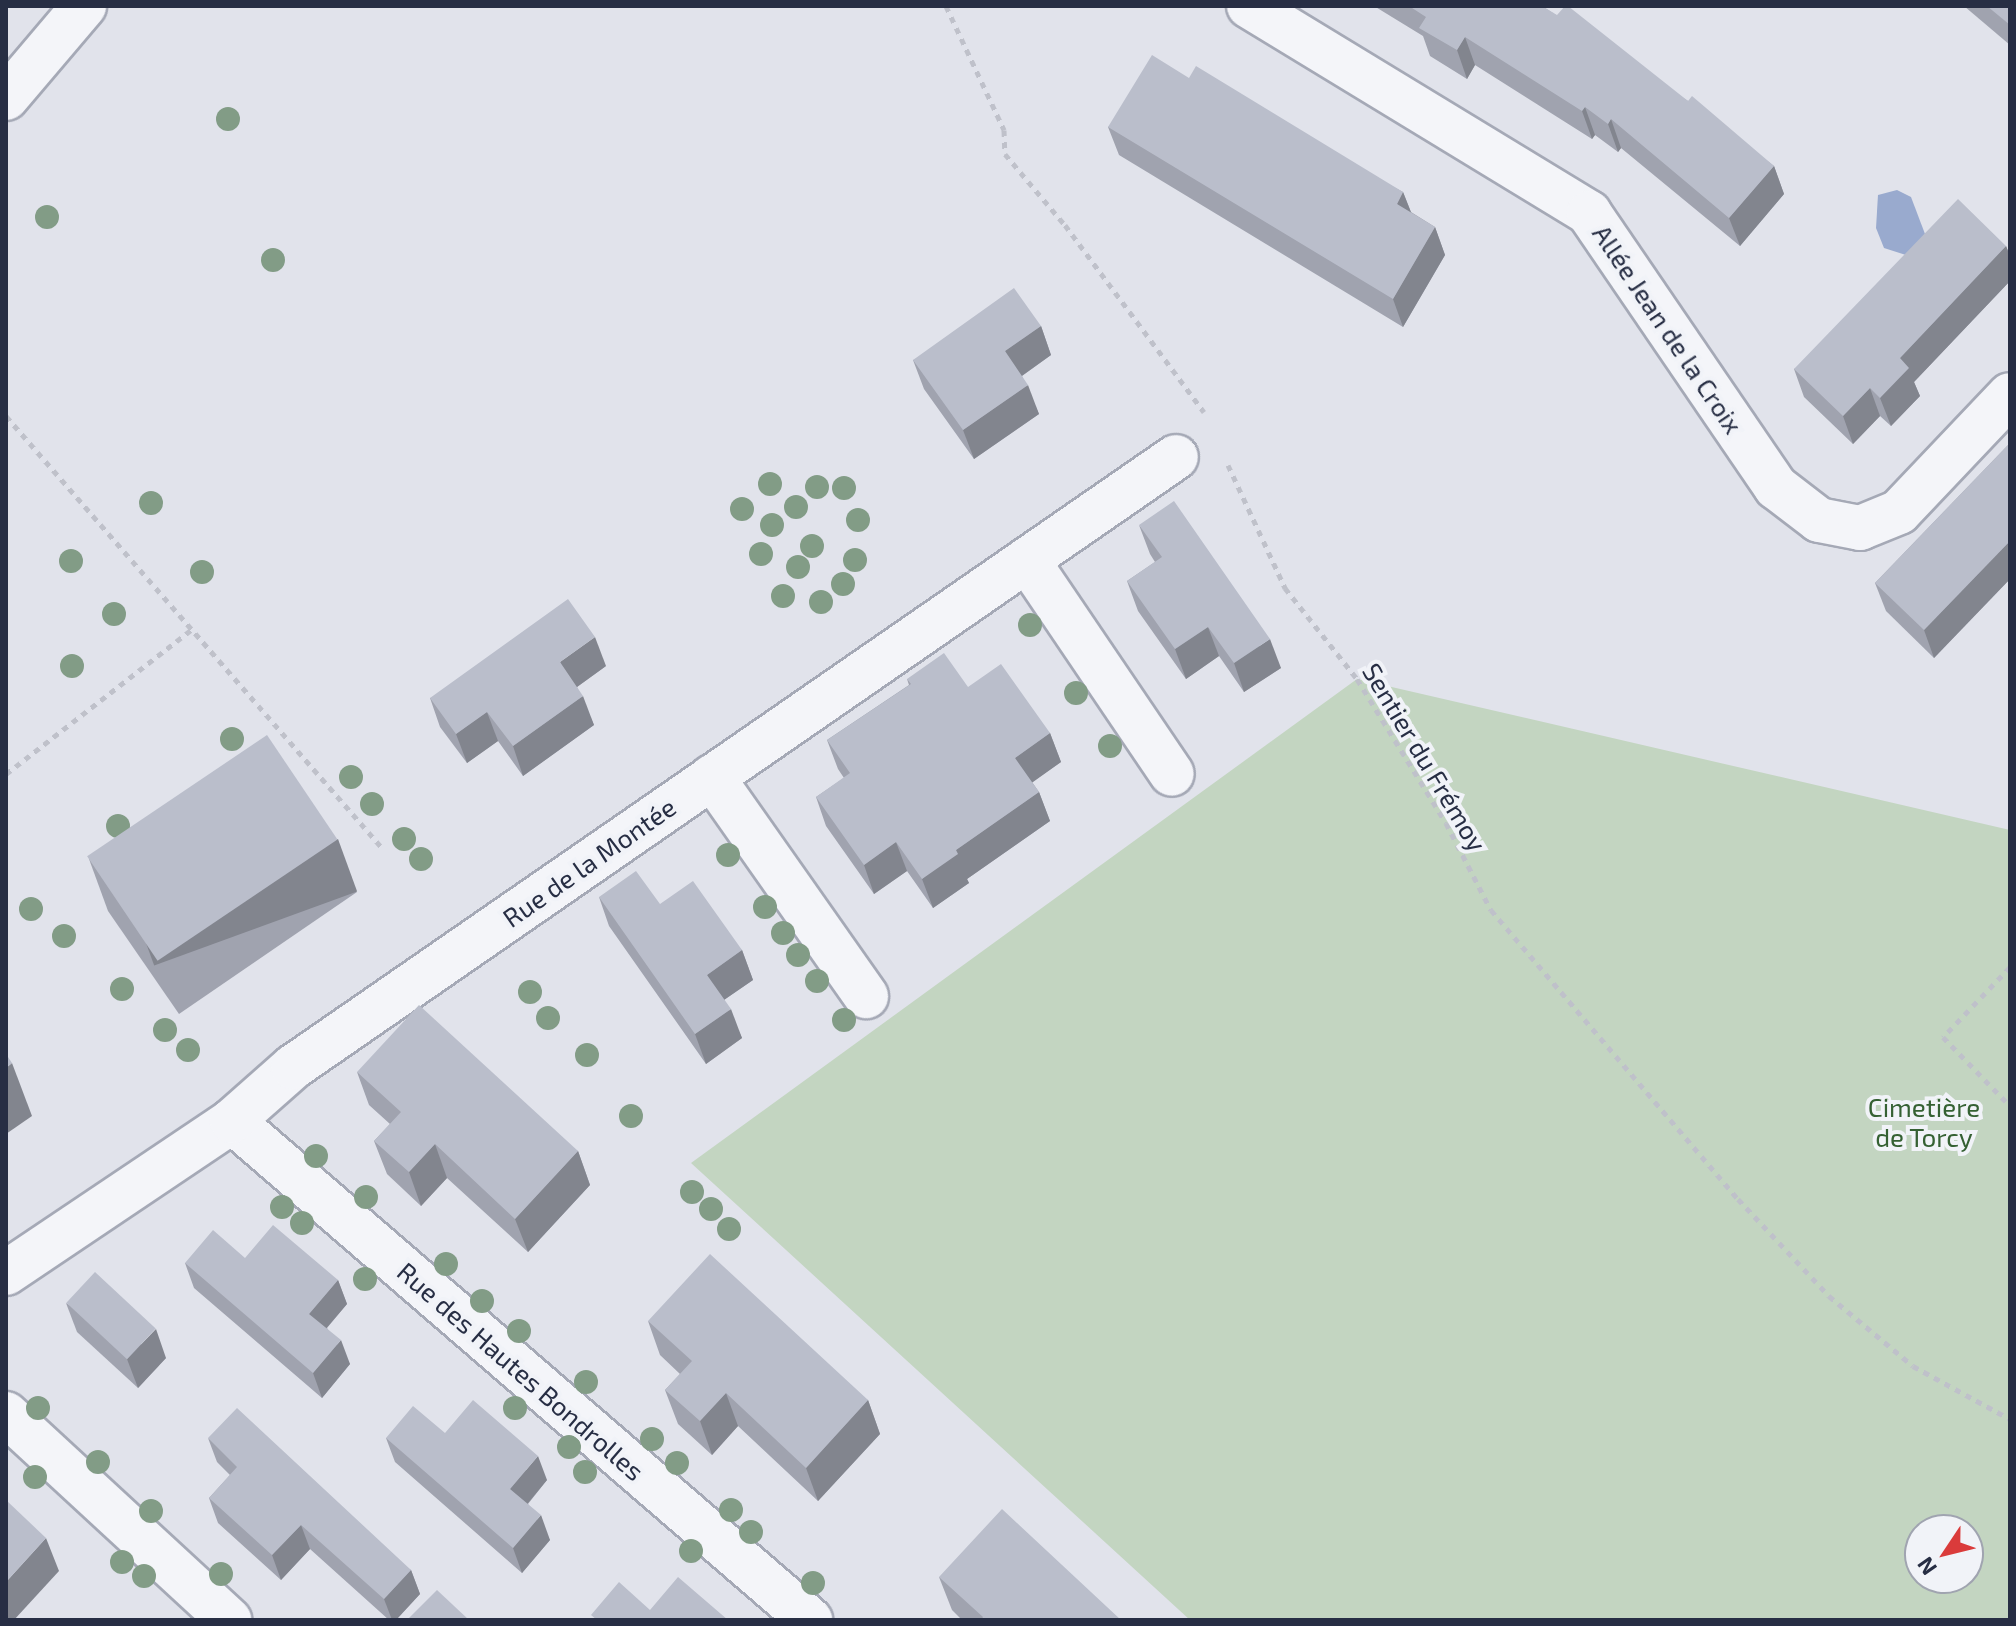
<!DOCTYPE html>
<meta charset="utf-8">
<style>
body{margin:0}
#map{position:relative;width:2016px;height:1626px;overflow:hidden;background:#e1e3eb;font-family:"Exo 2",sans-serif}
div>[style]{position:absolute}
.green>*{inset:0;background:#c3d5c1}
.water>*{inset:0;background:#99aace}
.path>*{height:5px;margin-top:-2.5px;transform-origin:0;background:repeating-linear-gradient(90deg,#bfc1ca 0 6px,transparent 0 12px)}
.roads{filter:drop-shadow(2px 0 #a5a9b6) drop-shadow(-2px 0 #a5a9b6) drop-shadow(0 2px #a5a9b6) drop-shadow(0 -2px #a5a9b6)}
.street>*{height:44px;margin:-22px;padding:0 22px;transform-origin:22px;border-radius:22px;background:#f4f5f9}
.trees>*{width:24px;height:24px;margin:-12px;border-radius:50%;background:#829c86}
.wall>*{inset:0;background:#a0a3af}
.shaded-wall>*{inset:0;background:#82858e;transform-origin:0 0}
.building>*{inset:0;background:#babecb;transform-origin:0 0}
span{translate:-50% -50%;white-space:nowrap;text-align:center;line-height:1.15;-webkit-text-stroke:8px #f1f3f8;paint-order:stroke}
.street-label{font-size:26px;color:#272e44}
.park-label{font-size:26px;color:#356133}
.frame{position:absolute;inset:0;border:8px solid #272e44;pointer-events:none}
.north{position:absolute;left:1904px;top:1514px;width:80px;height:80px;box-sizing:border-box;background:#f1f3f8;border:2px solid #a0a4b0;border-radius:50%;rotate:235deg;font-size:22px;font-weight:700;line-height:32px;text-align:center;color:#272e44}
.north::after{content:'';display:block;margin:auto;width:28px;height:36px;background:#da3b3b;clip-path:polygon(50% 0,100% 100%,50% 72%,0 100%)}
</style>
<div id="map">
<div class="green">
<i style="clip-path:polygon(evenodd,1357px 679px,2010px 830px,2010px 1620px,1190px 1620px,691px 1163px,1357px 679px,1920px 1530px,1968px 1530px,1968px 1578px,1920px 1578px,1920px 1530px)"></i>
</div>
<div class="water">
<i style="clip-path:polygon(1897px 190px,1911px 197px,1925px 234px,1909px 256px,1884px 248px,1876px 228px,1878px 195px)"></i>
</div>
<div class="path">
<i style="left:946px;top:6px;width:137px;rotate:64.9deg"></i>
<i style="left:1004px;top:130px;width:24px;rotate:88deg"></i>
<i style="left:1005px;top:154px;width:93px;rotate:49.8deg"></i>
<i style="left:1065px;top:225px;width:233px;rotate:53.4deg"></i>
<i style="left:6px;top:416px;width:574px;rotate:48.95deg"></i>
<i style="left:1228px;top:465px;width:136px;rotate:65.1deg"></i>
<i style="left:1285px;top:588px;width:116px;rotate:51.6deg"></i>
<i style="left:1357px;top:679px;width:169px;rotate:58.3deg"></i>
<i style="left:1446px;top:823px;width:98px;rotate:62.7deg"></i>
<i style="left:1491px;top:910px;width:380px;rotate:49.5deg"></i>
<i style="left:1738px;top:1199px;width:133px;rotate:46.8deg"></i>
<i style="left:1829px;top:1296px;width:109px;rotate:39.8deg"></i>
<i style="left:1913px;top:1366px;width:111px;rotate:28.7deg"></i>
<i style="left:6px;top:774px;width:236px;rotate:-37.9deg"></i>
<i style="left:2010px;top:967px;width:97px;rotate:133.7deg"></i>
<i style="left:1943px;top:1037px;width:96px;rotate:45.8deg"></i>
</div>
<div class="roads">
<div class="street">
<i style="left:1249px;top:6px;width:398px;rotate:31.3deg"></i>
<i style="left:1589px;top:213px;width:332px;rotate:55.7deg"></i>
<i style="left:1776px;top:487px;width:54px;rotate:37.5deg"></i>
<i style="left:1819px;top:520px;width:42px;rotate:11deg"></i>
<i style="left:1860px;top:528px;width:42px;rotate:-22.3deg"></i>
<i style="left:1899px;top:512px;width:161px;rotate:-46.5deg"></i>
<i style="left:6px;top:98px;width:121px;rotate:-49.7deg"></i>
<i style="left:1027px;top:560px;width:258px;rotate:55.9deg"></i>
<i style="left:712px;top:777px;width:268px;rotate:54.9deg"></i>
<i style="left:232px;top:1121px;width:764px;rotate:40.8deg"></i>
<i style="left:6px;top:1273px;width:272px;rotate:-33.9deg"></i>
<i style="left:232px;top:1121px;width:81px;rotate:-41.5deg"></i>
<i style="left:293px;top:1067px;width:1073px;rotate:-34.64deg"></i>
<i style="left:6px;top:1414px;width:304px;rotate:42.7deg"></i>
</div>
</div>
<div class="trees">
<i style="left:228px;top:119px"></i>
<i style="left:47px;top:217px"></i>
<i style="left:273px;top:260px"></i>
<i style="left:770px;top:484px"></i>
<i style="left:817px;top:487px"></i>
<i style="left:844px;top:488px"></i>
<i style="left:151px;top:503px"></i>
<i style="left:796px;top:507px"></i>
<i style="left:742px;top:509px"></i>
<i style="left:858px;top:520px"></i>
<i style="left:772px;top:525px"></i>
<i style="left:812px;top:546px"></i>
<i style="left:761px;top:554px"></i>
<i style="left:855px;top:560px"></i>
<i style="left:71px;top:561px"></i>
<i style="left:798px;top:567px"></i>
<i style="left:202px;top:572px"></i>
<i style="left:843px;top:584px"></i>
<i style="left:783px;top:596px"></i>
<i style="left:821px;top:602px"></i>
<i style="left:114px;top:614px"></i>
<i style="left:1030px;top:625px"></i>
<i style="left:72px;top:666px"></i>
<i style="left:1076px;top:693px"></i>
<i style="left:232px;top:739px"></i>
<i style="left:1110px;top:746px"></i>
<i style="left:351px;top:777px"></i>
<i style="left:372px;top:804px"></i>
<i style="left:118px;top:826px"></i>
<i style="left:404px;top:839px"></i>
<i style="left:728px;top:855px"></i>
<i style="left:421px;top:859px"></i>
<i style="left:765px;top:907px"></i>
<i style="left:31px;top:909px"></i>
<i style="left:783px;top:933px"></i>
<i style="left:64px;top:936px"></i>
<i style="left:798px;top:955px"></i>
<i style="left:817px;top:981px"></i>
<i style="left:122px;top:989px"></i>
<i style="left:530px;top:992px"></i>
<i style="left:548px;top:1018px"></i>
<i style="left:844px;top:1020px"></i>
<i style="left:165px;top:1030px"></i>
<i style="left:188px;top:1050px"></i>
<i style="left:587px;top:1055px"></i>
<i style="left:631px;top:1116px"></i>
<i style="left:316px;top:1156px"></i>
<i style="left:692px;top:1192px"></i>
<i style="left:366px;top:1197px"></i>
<i style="left:282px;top:1207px"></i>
<i style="left:711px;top:1209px"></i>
<i style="left:302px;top:1223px"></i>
<i style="left:729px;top:1229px"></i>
<i style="left:446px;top:1264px"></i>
<i style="left:365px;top:1279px"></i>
<i style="left:482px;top:1301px"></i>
<i style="left:519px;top:1331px"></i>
<i style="left:586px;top:1382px"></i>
<i style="left:38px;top:1408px"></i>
<i style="left:515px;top:1408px"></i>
<i style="left:652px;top:1439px"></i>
<i style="left:569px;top:1447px"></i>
<i style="left:98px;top:1462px"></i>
<i style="left:677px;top:1463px"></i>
<i style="left:585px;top:1472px"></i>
<i style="left:35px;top:1477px"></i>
<i style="left:731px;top:1510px"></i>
<i style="left:151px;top:1511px"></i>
<i style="left:751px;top:1532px"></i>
<i style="left:691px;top:1551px"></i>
<i style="left:122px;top:1562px"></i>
<i style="left:221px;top:1574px"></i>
<i style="left:144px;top:1576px"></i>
<i style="left:813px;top:1583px"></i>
</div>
<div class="wall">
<i style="clip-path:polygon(1374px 6px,1542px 6px,1688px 101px,1774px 166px,1784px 194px,1740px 246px,1621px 148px,1618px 152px,1595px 135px,1592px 139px,1475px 65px,1467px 79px,1430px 56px,1423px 36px)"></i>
<i style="clip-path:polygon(1964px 6px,2010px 6px,2010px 45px)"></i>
<i style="clip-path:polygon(1189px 78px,1403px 192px,1411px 212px,1435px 227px,1445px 255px,1403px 327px,1119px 155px,1108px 127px)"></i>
<i style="clip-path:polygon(2006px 246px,2010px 256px,2010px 281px,1914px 382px,1920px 396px,1891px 426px,1880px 416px,1853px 444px,1804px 397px,1794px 369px)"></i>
<i style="clip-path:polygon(1041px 326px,1051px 355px,1022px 376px,1039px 414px,974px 459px,924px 389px,913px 360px)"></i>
<i style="clip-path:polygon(2010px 443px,2010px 579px,1934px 658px,1886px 611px,1875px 583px)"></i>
<i style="clip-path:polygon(1139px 525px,1281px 668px,1244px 692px,1219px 656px,1186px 679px,1138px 611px,1127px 581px,1155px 562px,1150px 554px)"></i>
<i style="clip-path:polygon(606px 666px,577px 687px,594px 725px,523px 776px,498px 741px,467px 763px,440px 727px,430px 698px)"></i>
<i style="clip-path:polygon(907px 679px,968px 687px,1050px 733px,1061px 762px,1032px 782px,1039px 792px,1050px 821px,967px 879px,969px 883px,933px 908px,907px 871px,874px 894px,826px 826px,816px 797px,844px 778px,838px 769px,827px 740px,909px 685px)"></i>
<i style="clip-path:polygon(89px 859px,357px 892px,179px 1014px,108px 911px)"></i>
<i style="clip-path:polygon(599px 897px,742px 950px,753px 980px,724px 1000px,742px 1038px,706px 1064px,609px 926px)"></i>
<i style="clip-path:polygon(357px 1072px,578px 1151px,590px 1185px,528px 1252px,447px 1178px,421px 1206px,387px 1174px,374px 1141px,390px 1124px,369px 1105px)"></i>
<i style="clip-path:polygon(245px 1258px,338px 1280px,347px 1304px,327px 1328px,350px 1364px,322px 1398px,194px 1288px,185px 1263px)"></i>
<i style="clip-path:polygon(66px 1303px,166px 1358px,138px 1388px,77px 1332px)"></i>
<i style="clip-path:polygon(648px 1321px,868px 1400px,880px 1434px,818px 1501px,738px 1426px,712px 1455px,678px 1424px,665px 1390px,680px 1374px,660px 1355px)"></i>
<i style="clip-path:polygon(445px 1433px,547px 1480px,528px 1504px,550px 1540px,522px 1573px,395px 1462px,386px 1438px)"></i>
<i style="clip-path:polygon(208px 1438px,411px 1570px,420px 1594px,396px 1620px,389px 1620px,310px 1549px,281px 1580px,218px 1523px,209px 1498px,230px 1475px,217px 1462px)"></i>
<i style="clip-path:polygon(939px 1577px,1121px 1620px,962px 1620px,952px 1610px)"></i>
</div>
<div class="shaded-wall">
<i style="clip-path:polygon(1465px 37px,1475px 65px,1467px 79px,1457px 50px)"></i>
<i style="clip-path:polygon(1585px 107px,1595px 135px,1592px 139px,1582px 111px)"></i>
<i style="clip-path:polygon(1611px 119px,1621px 148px,1618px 152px,1608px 124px)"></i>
<i style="clip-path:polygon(1774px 166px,1784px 194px,1740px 246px,1729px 218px)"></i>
<i style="clip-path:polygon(1403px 192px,1414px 220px,1397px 204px)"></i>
<i style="clip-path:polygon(1435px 227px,1445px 255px,1403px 327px,1393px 299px)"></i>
<i style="clip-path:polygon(2006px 246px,2010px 256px,2010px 281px,1914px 382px,1920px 396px,1891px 426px,1880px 398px,1900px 358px)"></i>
<i style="clip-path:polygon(1041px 326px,1051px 355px,1016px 380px,1005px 351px)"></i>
<i style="clip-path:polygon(1028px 385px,1039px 414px,974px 459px,963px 430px)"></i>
<i style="clip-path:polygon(1870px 388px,1880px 416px,1853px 444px,1843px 416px)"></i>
<i style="clip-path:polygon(2010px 541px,2010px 579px,1934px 658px,1924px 630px)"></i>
<i style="clip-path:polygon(1208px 627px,1219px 656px,1186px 679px,1175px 649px)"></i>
<i style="clip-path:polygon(595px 637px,606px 666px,570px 692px,560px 662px)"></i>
<i style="clip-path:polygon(1270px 639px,1281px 668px,1244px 692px,1234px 663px)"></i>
<i style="clip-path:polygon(583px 696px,594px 725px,523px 776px,513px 746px)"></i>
<i style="clip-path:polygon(487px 712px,498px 741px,467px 763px,456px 734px)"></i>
<i style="clip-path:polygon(1050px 733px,1061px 762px,1026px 787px,1015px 758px)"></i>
<i style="clip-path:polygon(1039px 792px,1050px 821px,967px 879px,969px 883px,933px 908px,922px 879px,956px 850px)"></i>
<i style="left:338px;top:839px;width:56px;height:216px;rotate:70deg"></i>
<i style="clip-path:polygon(896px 842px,907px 871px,874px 894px,864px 865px)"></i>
<i style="clip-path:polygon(742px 950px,753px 980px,718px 1004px,707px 975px)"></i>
<i style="clip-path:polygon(731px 1009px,742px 1038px,706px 1064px,695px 1034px)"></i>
<i style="clip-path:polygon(12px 1063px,32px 1116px,6px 1134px,6px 1068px)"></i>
<i style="clip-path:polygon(435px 1144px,447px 1178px,421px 1206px,409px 1172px)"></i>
<i style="clip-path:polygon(578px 1151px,590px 1185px,528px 1252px,515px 1219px)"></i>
<i style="clip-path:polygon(338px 1280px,347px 1304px,318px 1338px,309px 1314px)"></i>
<i style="clip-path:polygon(156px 1329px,166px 1358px,138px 1388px,127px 1359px)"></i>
<i style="clip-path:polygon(341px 1340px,350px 1364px,322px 1398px,313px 1373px)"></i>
<i style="clip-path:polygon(726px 1393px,738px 1426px,712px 1455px,700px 1421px)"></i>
<i style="clip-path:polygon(868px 1400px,880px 1434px,818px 1501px,806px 1468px)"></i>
<i style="clip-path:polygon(538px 1456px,547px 1480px,519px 1514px,510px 1489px)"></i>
<i style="clip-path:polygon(541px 1515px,550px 1540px,522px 1573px,513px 1548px)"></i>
<i style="clip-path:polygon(301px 1525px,310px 1549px,281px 1580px,272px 1555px)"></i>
<i style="clip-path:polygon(46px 1538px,59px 1571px,14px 1620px,6px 1620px,6px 1582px)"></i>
<i style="clip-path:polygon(411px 1570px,420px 1594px,396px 1620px,392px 1620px,384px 1599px)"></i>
</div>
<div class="building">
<i style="clip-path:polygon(1409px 6px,1542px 6px,1557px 15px,1565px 6px,1568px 6px,1688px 101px,1692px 96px,1774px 166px,1729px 218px,1611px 119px,1608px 124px,1585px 107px,1582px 111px,1465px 37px,1457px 50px,1419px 28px,1426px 17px)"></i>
<i style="clip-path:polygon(1987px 6px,2010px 6px,2010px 25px)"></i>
<i style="clip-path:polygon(1152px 55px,1189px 78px,1196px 66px,1403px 192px,1397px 204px,1435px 227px,1393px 299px,1108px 127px)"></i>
<i style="clip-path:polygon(1958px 199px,2006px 246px,1900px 358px,1909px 368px,1880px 398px,1870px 388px,1843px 416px,1794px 369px)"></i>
<i style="clip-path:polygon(1014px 288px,1041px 326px,1005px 351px,1028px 385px,963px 430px,913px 360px)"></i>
<i style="clip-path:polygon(2010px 443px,2010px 541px,1924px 630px,1875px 583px)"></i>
<i style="clip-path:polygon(1174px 501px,1270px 639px,1234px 663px,1208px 627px,1175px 649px,1127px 581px,1162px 557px,1139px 525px)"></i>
<i style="clip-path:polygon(568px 599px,595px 637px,560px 662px,583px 696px,513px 746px,487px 712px,456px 734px,430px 698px)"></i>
<i style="clip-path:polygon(944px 653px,968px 687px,1001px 664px,1050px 733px,1015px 758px,1039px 792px,956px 850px,958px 854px,922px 879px,896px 842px,864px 865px,816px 797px,850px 773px,827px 740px,911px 684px,907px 679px)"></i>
<i style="left:267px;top:735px;width:126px;height:217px;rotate:56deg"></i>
<i style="clip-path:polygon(636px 871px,660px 904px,693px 881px,742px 950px,707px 975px,731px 1009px,695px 1034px,599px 897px)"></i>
<i style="clip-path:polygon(419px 1005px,578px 1151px,515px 1219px,435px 1144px,409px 1172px,374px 1141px,401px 1112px,357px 1072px)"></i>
<i style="clip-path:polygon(6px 1054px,12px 1063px,6px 1068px)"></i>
<i style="clip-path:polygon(273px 1225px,338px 1280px,309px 1314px,341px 1340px,313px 1373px,185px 1263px,213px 1230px,245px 1258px)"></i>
<i style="clip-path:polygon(710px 1254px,868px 1400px,806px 1468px,726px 1393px,700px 1421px,665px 1390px,692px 1361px,648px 1321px)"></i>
<i style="left:95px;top:1272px;width:83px;height:42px;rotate:43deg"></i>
<i style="clip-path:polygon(473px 1400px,538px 1456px,510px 1489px,541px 1515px,513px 1548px,386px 1438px,413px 1406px,445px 1433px)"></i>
<i style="clip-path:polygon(237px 1408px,411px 1570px,384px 1599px,301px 1525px,272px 1555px,209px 1498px,237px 1467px,208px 1438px)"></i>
<i style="clip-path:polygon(6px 1500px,46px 1538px,6px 1582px)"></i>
<i style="clip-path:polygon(1002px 1509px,1121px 1620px,981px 1620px,983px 1617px,939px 1577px)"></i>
<i style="clip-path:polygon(678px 1577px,728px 1620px,597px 1620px,591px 1615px,619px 1582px,650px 1610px)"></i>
<i style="clip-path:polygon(437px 1590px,469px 1620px,407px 1620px)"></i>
</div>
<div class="street-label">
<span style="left:1668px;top:329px;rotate:56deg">Allée Jean de la Croix</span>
<span style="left:1425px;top:757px;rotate:59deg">Sentier du Frémoy</span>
<span style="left:589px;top:862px;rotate:-35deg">Rue de la Montée</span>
<span style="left:521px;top:1371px;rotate:41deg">Rue des Hautes Bondrolles</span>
</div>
<div class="park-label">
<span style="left:1924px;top:1122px">Cimetière<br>de Torcy</span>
</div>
<div class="frame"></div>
<div class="north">N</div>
</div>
